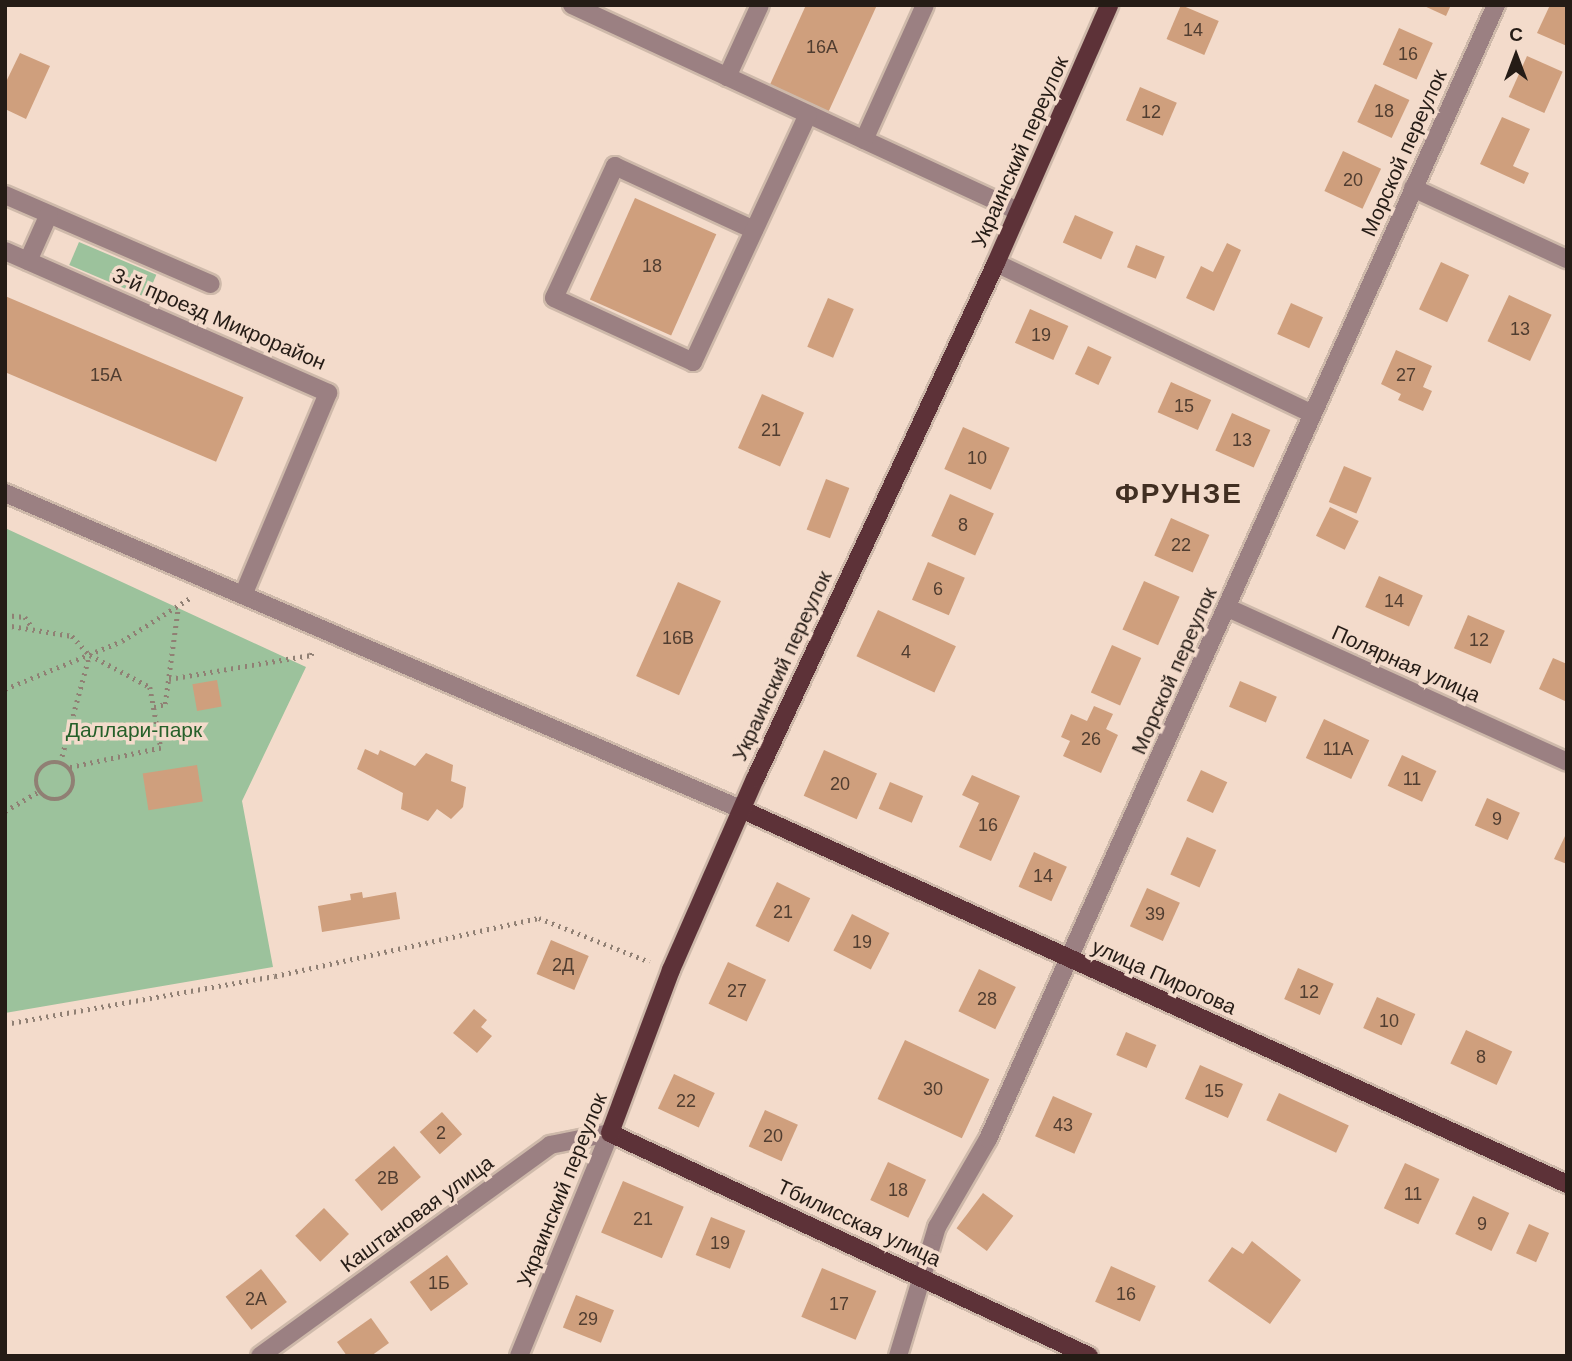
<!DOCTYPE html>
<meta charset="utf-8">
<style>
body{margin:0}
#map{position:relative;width:1572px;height:1361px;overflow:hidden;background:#f3dbcb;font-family:Arial,sans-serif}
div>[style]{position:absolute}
.green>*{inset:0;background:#9cc29c;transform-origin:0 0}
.building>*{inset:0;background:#cf9f7d;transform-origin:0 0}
.path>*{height:4.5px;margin-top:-2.25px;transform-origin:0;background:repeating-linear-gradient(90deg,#908074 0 2px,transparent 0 7px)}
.path>.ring{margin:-2.25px;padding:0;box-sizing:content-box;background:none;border:4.5px solid #908074;border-radius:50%}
.roads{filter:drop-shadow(2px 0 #ceb9aa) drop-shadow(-2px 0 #ceb9aa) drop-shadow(0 2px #ceb9aa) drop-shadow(0 -2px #ceb9aa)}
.minor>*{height:18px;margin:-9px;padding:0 9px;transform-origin:9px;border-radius:9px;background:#9b8082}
.major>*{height:18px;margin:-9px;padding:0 9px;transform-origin:9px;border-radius:9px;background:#5d3238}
span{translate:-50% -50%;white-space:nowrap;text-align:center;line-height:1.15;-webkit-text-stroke:7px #f3dbcb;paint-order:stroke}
.number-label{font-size:18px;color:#503d30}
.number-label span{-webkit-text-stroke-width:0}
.street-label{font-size:21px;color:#251c16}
.park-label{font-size:21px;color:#26602a}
.district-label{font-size:28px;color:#412f22;font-weight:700;letter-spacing:2px}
.frame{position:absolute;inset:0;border:7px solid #251c16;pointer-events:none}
.north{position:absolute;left:1481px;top:21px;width:70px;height:70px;-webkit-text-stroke:5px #f3dbcb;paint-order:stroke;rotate:0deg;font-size:19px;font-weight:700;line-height:28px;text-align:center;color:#251c16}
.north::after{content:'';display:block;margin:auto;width:24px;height:32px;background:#251c16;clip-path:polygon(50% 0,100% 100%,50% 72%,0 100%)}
</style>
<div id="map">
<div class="green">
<i style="left:79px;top:242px;width:84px;height:25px;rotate:23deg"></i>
<i style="clip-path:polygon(5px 528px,306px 667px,242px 801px,273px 967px,5px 1013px)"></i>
</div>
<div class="building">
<i style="clip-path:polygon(806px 5px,877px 5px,827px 115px,768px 89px)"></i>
<i style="left:1181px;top:5px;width:41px;height:37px;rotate:23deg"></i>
<i style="clip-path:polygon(1422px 5px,1451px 5px,1446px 16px)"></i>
<i style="clip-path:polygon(1550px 5px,1567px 5px,1567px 46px,1537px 33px)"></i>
<i style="left:1399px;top:28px;width:37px;height:40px;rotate:24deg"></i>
<i style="clip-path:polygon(20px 53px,50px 66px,26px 119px,5px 109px,5px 84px)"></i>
<i style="left:1527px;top:56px;width:39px;height:45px;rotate:24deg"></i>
<i style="left:1375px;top:84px;width:38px;height:42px;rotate:25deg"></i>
<i style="left:1140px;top:87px;width:40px;height:36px;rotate:23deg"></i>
<i style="clip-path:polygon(1502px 117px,1530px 129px,1513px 166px,1529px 173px,1524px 184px,1480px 164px)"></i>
<i style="left:1343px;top:151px;width:42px;height:44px;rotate:25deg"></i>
<i style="left:635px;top:198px;width:89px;height:111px;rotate:24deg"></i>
<i style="left:1075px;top:215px;width:42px;height:30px;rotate:24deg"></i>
<i style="clip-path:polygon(1227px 243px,1241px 250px,1214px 311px,1186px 298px,1201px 266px,1213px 272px)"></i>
<i style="left:1136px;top:245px;width:31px;height:24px;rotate:22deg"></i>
<i style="left:1441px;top:262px;width:31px;height:52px;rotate:25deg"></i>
<i style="left:1509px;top:295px;width:47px;height:51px;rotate:25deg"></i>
<i style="left:5px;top:296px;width:259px;height:70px;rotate:23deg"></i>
<i style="left:828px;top:298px;width:28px;height:53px;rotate:23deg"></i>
<i style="left:1291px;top:303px;width:35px;height:34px;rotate:24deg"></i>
<i style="left:1030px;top:309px;width:42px;height:37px;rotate:24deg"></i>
<i style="left:1088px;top:346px;width:26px;height:31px;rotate:25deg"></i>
<i style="clip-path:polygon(1396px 350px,1432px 366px,1423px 387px,1432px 391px,1423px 411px,1398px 400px,1401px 394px,1381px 384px)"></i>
<i style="left:1171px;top:382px;width:44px;height:33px;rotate:24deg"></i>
<i style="left:762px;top:394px;width:46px;height:59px;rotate:24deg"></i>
<i style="left:1232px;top:413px;width:42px;height:41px;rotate:24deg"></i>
<i style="left:963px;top:427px;width:51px;height:46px;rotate:24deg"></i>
<i style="left:1344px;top:466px;width:30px;height:39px;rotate:23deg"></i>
<i style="left:826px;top:479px;width:25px;height:54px;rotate:21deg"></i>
<i style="left:950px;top:494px;width:48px;height:46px;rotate:24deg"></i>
<i style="left:1330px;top:507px;width:32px;height:32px;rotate:26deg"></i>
<i style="left:1171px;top:518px;width:42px;height:41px;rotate:24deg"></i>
<i style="left:928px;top:562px;width:40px;height:41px;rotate:23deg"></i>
<i style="left:1379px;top:576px;width:48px;height:34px;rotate:24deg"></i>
<i style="left:1144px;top:581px;width:39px;height:53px;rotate:24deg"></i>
<i style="left:678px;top:582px;width:47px;height:103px;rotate:24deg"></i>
<i style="left:878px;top:610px;width:86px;height:51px;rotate:25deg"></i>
<i style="left:1468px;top:615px;width:40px;height:36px;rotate:23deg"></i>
<i style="left:1112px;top:645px;width:32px;height:52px;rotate:24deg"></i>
<i style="clip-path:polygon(1553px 658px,1567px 664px,1567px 702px,1539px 689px)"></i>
<i style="left:217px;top:680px;width:27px;height:25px;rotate:80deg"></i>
<i style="left:1240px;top:681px;width:40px;height:28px;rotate:23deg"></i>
<i style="clip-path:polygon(1094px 706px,1113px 714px,1106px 729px,1118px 735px,1101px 773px,1063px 756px,1070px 741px,1061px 737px,1071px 714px,1087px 721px)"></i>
<i style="left:1324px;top:719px;width:50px;height:43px;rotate:25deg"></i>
<i style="clip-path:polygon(365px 749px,378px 755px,380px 750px,415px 766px,426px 753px,453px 765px,451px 781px,466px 787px,463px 807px,451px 819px,437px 809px,428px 821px,401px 809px,403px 793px,357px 769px)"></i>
<i style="left:824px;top:750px;width:58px;height:50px;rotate:24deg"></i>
<i style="left:1402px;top:755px;width:38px;height:34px;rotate:25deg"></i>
<i style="left:197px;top:765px;width:37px;height:55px;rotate:81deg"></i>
<i style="left:1201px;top:770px;width:29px;height:34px;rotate:25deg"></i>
<i style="clip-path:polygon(972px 775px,1020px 796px,991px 861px,959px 847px,979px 803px,962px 795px)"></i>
<i style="left:890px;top:782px;width:36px;height:29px;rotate:23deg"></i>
<i style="left:1487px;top:798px;width:36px;height:30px;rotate:24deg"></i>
<i style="clip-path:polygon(1567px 832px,1567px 864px,1554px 859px)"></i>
<i style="left:1187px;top:837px;width:32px;height:41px;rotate:24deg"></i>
<i style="left:1034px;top:852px;width:36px;height:38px;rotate:24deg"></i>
<i style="left:777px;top:882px;width:37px;height:49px;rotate:26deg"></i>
<i style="left:1147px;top:888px;width:36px;height:42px;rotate:24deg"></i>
<i style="clip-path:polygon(362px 892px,363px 898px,396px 892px,400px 919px,322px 932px,318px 906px,351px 900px,350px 894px)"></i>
<i style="left:852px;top:914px;width:42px;height:41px;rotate:27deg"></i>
<i style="left:551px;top:940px;width:41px;height:37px;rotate:23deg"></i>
<i style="left:728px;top:962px;width:42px;height:46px;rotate:25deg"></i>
<i style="left:1298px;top:968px;width:39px;height:34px;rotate:24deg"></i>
<i style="left:979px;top:969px;width:41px;height:47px;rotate:26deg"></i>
<i style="left:1377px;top:997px;width:42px;height:34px;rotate:24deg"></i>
<i style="clip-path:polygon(474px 1009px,487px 1020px,481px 1027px,492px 1036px,477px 1053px,453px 1033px)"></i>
<i style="left:1466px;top:1030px;width:51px;height:37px;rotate:25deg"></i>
<i style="left:1126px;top:1032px;width:33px;height:25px;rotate:23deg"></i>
<i style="left:905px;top:1040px;width:93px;height:65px;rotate:25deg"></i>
<i style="left:1200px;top:1065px;width:47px;height:37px;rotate:24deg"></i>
<i style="left:674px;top:1074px;width:45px;height:38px;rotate:25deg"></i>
<i style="left:1279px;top:1093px;width:77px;height:30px;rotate:25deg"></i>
<i style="left:1053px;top:1096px;width:43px;height:44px;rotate:24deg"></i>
<i style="left:765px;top:1110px;width:36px;height:40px;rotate:24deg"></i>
<i style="left:442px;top:1112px;width:30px;height:30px;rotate:48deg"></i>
<i style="left:394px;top:1146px;width:41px;height:52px;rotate:49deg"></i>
<i style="left:888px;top:1162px;width:42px;height:42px;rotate:25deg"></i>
<i style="left:1405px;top:1163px;width:38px;height:50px;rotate:25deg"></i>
<i style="left:623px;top:1181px;width:66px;height:56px;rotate:23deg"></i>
<i style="left:983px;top:1193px;width:38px;height:44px;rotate:37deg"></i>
<i style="left:1473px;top:1196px;width:40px;height:42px;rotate:25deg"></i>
<i style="left:324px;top:1208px;width:36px;height:40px;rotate:46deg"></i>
<i style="left:711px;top:1217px;width:37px;height:41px;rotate:22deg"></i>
<i style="left:1529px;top:1224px;width:22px;height:32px;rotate:24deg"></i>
<i style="clip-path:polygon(1252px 1241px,1301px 1280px,1270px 1324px,1208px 1281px,1232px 1247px,1243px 1254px)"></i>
<i style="left:447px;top:1255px;width:36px;height:46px;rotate:54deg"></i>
<i style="left:1111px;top:1266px;width:49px;height:39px;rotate:24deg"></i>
<i style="left:822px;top:1268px;width:59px;height:53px;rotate:23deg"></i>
<i style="left:261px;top:1269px;width:42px;height:45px;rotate:52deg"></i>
<i style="left:576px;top:1295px;width:41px;height:35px;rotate:22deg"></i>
<i style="clip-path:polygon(371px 1318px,389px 1343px,371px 1356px,347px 1356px,337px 1342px)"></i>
</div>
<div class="path">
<i style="left:5px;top:615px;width:20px;rotate:6deg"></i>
<i style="left:25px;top:617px;width:12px;rotate:55deg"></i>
<i style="left:5px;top:625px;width:68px;rotate:9.3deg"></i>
<i style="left:72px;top:636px;width:26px;rotate:47deg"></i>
<i style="left:90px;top:655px;width:68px;rotate:28.1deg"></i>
<i style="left:150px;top:687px;width:62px;rotate:79.8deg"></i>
<i style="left:161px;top:748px;width:95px;rotate:167.9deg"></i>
<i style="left:169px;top:679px;width:144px;rotate:-9.6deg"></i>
<i style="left:311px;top:655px;width:5px;rotate:-68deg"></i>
<i style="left:5px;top:689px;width:126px;rotate:-22.3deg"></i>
<i style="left:122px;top:641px;width:83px;rotate:-32.2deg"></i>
<i style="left:154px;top:707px;width:11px;rotate:-15deg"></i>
<i style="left:165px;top:704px;width:97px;rotate:-82.3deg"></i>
<i class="ring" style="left:36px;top:762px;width:33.5px;height:33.5px"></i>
<i style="left:60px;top:763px;width:111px;rotate:-74.8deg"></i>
<i style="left:5px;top:811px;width:39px;rotate:-30deg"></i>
<i style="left:5px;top:1024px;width:274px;rotate:-10.1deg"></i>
<i style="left:275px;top:976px;width:270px;rotate:-12.4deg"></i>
<i style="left:539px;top:918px;width:119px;rotate:21.6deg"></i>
</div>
<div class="roads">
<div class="minor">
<i style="left:572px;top:5px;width:490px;rotate:24.8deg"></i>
<i style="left:727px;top:77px;width:79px;rotate:-65.4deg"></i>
<i style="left:864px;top:140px;width:148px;rotate:-65.7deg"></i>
<i style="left:1413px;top:188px;width:170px;rotate:24.8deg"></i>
<i style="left:5px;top:195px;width:224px;rotate:23.4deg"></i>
<i style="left:754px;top:230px;width:153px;rotate:-155.3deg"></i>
<i style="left:615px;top:166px;width:145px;rotate:114.8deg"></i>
<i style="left:554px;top:298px;width:153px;rotate:24.7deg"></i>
<i style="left:693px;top:362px;width:273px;rotate:-65.1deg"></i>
<i style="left:5px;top:251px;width:353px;rotate:23.7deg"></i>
<i style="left:328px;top:393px;width:219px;rotate:112.8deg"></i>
<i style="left:28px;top:261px;width:51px;rotate:-65.9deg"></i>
<i style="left:996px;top:263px;width:349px;rotate:25.5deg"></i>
<i style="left:5px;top:493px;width:803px;rotate:23.25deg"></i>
<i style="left:1228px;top:608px;width:372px;rotate:24.4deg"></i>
<i style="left:260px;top:1356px;width:359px;rotate:-36deg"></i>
<i style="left:550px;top:1145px;width:61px;rotate:-11.3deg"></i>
<i style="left:519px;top:1356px;width:241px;rotate:-67.8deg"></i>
<i style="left:898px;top:1356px;width:135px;rotate:-73.2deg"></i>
<i style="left:937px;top:1227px;width:102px;rotate:-59.9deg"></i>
<i style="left:988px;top:1139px;width:1243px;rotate:-65.87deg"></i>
</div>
<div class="major">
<i style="left:743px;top:810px;width:905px;rotate:24.41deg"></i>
<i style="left:1089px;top:1356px;width:528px;rotate:-155.04deg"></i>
<i style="left:610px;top:1133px;width:174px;rotate:-69.5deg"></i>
<i style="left:671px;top:970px;width:209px;rotate:-66.3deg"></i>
<i style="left:755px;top:779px;width:570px;rotate:-64.96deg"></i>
<i style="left:996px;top:263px;width:282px;rotate:-66.3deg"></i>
</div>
</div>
<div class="number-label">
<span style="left:1193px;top:30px">14</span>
<span style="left:822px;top:47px">16А</span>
<span style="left:1408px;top:54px">16</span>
<span style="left:1384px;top:111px">18</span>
<span style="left:1151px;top:112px">12</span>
<span style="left:1353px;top:180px">20</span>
<span style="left:652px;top:266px">18</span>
<span style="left:1520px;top:329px">13</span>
<span style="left:1041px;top:335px">19</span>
<span style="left:106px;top:375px">15А</span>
<span style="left:1406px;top:375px">27</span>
<span style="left:1184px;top:406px">15</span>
<span style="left:771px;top:430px">21</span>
<span style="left:1242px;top:440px">13</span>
<span style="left:977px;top:458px">10</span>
<span style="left:963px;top:525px">8</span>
<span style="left:1181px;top:545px">22</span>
<span style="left:938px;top:589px">6</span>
<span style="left:1394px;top:601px">14</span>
<span style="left:678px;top:638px">16В</span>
<span style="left:1479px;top:640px">12</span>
<span style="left:906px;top:652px">4</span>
<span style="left:1091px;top:739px">26</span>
<span style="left:1338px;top:749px">11А</span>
<span style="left:1412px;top:779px">11</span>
<span style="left:840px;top:784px">20</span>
<span style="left:1497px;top:819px">9</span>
<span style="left:988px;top:825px">16</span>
<span style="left:1043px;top:876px">14</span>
<span style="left:783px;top:912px">21</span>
<span style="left:1155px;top:914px">39</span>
<span style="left:862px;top:942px">19</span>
<span style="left:563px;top:965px">2Д</span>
<span style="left:737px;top:991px">27</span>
<span style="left:1309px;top:992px">12</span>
<span style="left:987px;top:999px">28</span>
<span style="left:1389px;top:1021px">10</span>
<span style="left:1481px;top:1057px">8</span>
<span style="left:933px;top:1089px">30</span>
<span style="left:1214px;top:1091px">15</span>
<span style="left:686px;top:1101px">22</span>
<span style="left:1063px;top:1125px">43</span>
<span style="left:441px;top:1133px">2</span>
<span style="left:773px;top:1136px">20</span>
<span style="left:388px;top:1178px">2В</span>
<span style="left:898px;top:1190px">18</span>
<span style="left:1413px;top:1194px">11</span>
<span style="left:643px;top:1219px">21</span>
<span style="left:1482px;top:1224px">9</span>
<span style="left:720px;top:1243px">19</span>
<span style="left:439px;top:1283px">1Б</span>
<span style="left:1126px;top:1294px">16</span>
<span style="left:256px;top:1299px">2А</span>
<span style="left:839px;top:1304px">17</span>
<span style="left:588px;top:1319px">29</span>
</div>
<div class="street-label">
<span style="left:1020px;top:152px;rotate:-66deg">Украинский переулок</span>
<span style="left:1404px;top:153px;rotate:-66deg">Морской переулок</span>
<span style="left:219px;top:319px;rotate:23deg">3-й проезд Микрорайон</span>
<span style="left:1406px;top:664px;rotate:24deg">Полярная улица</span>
<span style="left:782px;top:666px;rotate:-65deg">Украинский переулок</span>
<span style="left:1174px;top:671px;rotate:-66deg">Морской переулок</span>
<span style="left:1164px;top:977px;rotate:24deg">улица Пирогова</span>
<span style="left:562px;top:1190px;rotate:-68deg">Украинский переулок</span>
<span style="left:417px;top:1214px;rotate:-36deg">Каштановая улица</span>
<span style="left:859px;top:1223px;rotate:25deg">Тбилисская улица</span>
</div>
<div class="park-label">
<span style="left:134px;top:730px">Даллари-парк</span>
</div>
<div class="district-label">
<span style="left:1179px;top:494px">ФРУНЗЕ</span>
</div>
<div class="frame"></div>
<div class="north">С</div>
</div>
